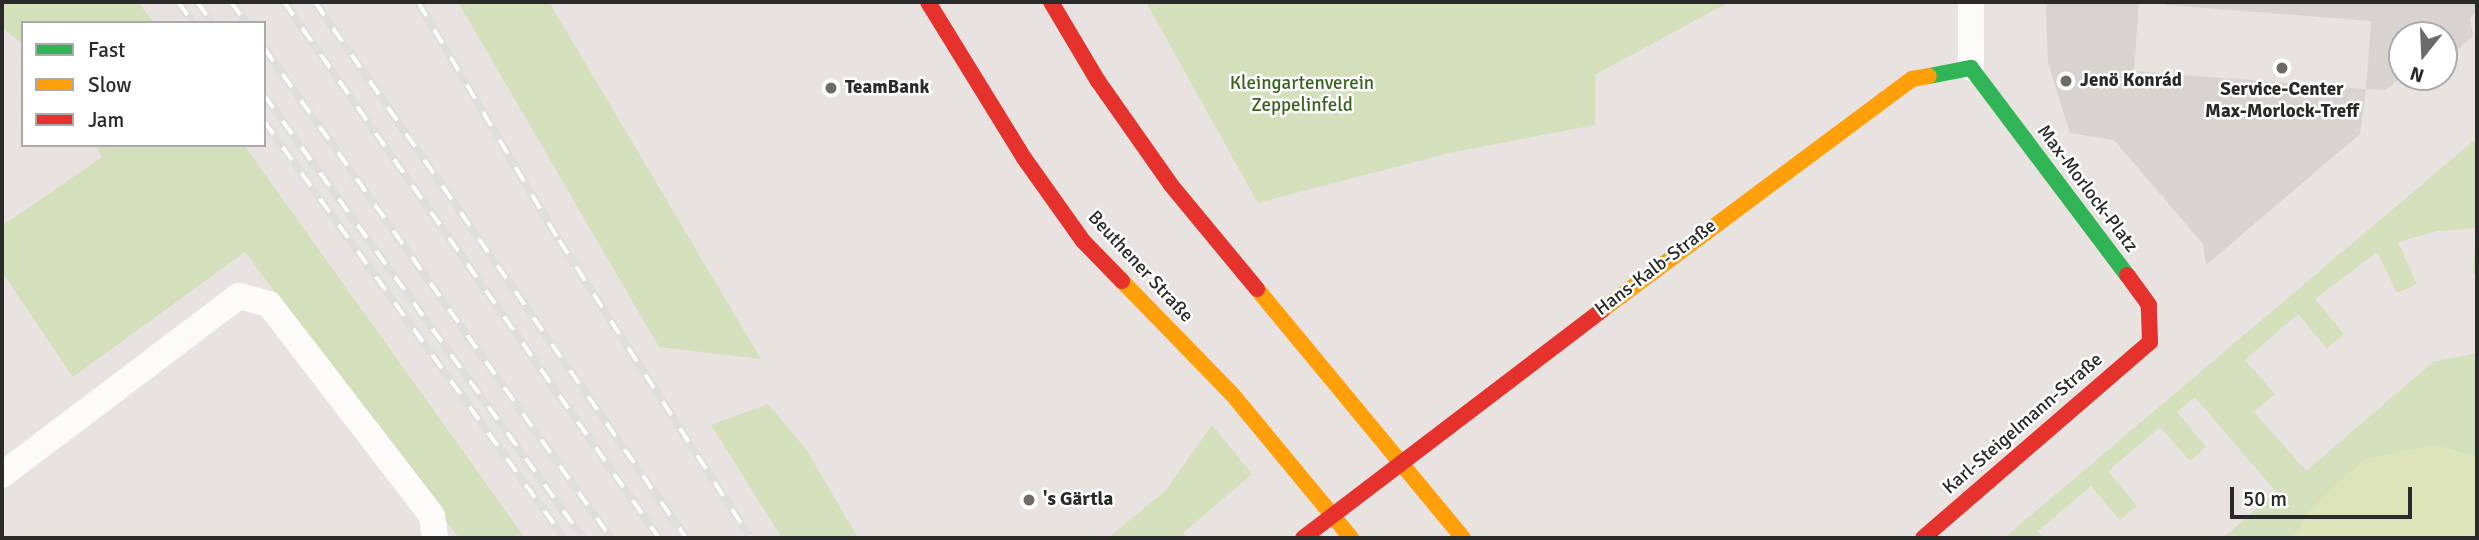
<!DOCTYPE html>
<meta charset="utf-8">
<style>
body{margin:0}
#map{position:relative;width:2479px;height:540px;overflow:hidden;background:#e8e3e0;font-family:Signika,sans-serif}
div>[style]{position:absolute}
.green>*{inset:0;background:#d3e0bb}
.pitch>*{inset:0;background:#dee4b9}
.plaza>*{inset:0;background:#d8d3d0}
.street>*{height:26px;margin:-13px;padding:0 13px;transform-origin:13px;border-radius:13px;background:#fcfbfa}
.fast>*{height:16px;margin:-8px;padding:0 8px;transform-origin:8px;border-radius:8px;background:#30b455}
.slow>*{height:16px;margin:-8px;padding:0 8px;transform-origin:8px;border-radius:8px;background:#ff9f0a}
.jam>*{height:16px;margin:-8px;padding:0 8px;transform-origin:8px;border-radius:8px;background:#e5322d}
.rail>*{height:8px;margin-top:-4px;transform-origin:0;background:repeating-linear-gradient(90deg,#fff 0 16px,#dedede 0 32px);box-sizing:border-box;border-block:2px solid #dedede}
.dots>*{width:19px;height:19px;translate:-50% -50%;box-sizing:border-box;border:4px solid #fff;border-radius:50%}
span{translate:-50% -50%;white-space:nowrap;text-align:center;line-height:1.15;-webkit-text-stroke:5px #fff;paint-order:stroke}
.poi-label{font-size:19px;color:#2a2a2a;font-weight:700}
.left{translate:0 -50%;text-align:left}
.park-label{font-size:19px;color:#3b631f}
.street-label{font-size:19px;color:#2a2a2a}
.frame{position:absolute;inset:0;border:4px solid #2a2a2a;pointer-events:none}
.legend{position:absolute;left:21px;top:21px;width:245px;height:126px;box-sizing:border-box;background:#fff;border:2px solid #aaa;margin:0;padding:9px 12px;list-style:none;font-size:21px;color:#2a2a2a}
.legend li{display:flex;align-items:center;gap:14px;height:35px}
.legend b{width:35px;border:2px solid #aaa}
.north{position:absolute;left:2388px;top:21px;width:70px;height:70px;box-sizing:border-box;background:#fff;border:2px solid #aaa;border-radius:50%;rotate:198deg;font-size:19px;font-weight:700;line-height:28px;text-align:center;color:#2a2a2a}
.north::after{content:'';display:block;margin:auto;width:24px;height:32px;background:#6c6b6a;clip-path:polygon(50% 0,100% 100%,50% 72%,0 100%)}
.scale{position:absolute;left:2230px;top:487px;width:182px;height:32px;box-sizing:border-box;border:4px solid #2a2a2a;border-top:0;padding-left:9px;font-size:21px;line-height:24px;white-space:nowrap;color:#2a2a2a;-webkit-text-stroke:5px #fff;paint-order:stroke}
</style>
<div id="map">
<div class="green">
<i style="clip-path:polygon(2px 2px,138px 2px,154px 23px,23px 23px,23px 44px,2px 28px)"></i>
<i style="clip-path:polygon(458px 2px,549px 2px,761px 359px,659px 347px)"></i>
<i style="clip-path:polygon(1146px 2px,1729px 2px,1595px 75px,1595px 125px,1449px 153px,1258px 203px)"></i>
<i style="clip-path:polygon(2477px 138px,2477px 274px,2473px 274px,2476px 228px,2437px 231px,2398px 242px,2417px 284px,2397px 293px,2377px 252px,2315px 299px,2344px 334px,2327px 349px,2298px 314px,2245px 360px,2275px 394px,2254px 412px,2306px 471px,2433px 362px,2477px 353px,2477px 457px,2433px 445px,2316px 503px,2293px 538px,2223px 538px,2276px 492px,2195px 397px,2177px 412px,2206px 447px,2190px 461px,2160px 427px,2108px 471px,2137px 506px,2120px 520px,2091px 486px,2038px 531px,2044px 538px,2004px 538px)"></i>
<i style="clip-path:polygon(96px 145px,244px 145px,525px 538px,459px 538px,245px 252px,73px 377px,2px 272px,2px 226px,102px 157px)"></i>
<i style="clip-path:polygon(768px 404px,806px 449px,858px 538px,782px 538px,711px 425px)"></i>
<i style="clip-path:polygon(1212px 425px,1252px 474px,1183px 533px,1186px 538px,1108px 538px,1166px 490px)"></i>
</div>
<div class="pitch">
<i style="clip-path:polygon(2433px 445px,2477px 457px,2477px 538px,2293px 538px,2316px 503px,2365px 459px)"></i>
</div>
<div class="plaza">
<i style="clip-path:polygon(2046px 2px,2139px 2px,2134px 71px,2366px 89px,2371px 21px,2166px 5px,2167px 2px,2477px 2px,2477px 11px,2470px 18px,2473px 36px,2449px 57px,2444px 52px,2444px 35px,2402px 35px,2402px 76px,2386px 90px,2366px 89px,2360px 134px,2206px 265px,2203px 244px,2114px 140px,2070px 133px,2048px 63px)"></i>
</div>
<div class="street">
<i style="left:1971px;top:2px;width:66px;rotate:90deg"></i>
<i style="left:2px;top:475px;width:297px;rotate:-37.1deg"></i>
<i style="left:239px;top:296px;width:31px;rotate:15deg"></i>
<i style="left:269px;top:304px;width:267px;rotate:52.4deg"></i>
<i style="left:432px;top:516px;width:22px;rotate:82deg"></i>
</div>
<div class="fast">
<i style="left:1929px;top:76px;width:43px;rotate:-10.8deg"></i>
<i style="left:1971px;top:68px;width:259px;rotate:53deg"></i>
</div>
<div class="slow">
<i style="left:1122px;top:281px;width:158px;rotate:45.8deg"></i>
<i style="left:1232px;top:394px;width:187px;rotate:50.4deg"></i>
<i style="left:1257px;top:289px;width:323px;rotate:50.4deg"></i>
<i style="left:1602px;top:310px;width:387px;rotate:-36.7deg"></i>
<i style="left:1912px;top:79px;width:17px;rotate:-10deg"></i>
</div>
<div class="jam">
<i style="left:928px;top:2px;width:183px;rotate:58.4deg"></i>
<i style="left:1024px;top:158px;width:102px;rotate:54.6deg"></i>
<i style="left:1083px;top:241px;width:56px;rotate:45.7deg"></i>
<i style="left:1051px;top:2px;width:92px;rotate:59.3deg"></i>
<i style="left:1098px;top:81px;width:127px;rotate:54.9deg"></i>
<i style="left:1171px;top:185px;width:135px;rotate:50.4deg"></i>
<i style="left:1303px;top:538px;width:376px;rotate:-37.3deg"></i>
<i style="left:1923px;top:538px;width:300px;rotate:-40.8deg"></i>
<i style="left:2150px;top:342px;width:37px;rotate:-92deg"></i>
<i style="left:2149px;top:305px;width:37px;rotate:-126deg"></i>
</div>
<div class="rail">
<i style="left:178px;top:2px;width:26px;rotate:54deg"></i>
<i style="left:197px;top:2px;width:26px;rotate:54deg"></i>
<i style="left:231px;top:2px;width:26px;rotate:54deg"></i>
<i style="left:284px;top:2px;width:654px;rotate:55.02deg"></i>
<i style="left:315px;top:2px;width:652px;rotate:55.31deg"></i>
<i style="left:418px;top:2px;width:277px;rotate:59.4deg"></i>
<i style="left:559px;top:240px;width:354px;rotate:57.3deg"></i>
<i style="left:264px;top:48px;width:600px;rotate:54.7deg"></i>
<i style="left:264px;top:95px;width:546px;rotate:54.24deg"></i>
<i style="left:264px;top:121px;width:514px;rotate:54.27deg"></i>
</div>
<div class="dots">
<i style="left:2282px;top:68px;background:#6c6b6a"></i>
<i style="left:2066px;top:81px;background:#6c6b6a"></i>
<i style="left:831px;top:88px;background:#6c6b6a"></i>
<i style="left:1029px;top:500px;background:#6c6b6a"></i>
</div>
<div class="poi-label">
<span class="left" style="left:2080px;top:81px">Jenö Konrád</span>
<span class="left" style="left:845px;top:88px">TeamBank</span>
<span style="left:2282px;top:101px">Service-Center<br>Max-Morlock-Treff</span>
<span class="left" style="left:1043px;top:500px">'s Gärtla</span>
</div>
<div class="park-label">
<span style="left:1302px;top:95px">Kleingartenverein<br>Zeppelinfeld</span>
</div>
<div class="street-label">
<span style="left:2087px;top:189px;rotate:53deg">Max-Morlock-Platz</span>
<span style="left:1140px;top:267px;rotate:47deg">Beuthener Straße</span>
<span style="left:1656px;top:268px;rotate:-37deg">Hans-Kalb-Straße</span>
<span style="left:2023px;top:424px;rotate:-41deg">Karl-Steigelmann-Straße</span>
</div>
<div class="frame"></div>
<ul class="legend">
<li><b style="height:9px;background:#30b455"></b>Fast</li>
<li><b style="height:9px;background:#ff9f0a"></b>Slow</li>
<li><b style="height:9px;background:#e5322d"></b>Jam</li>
</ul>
<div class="north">N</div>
<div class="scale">50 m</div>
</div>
